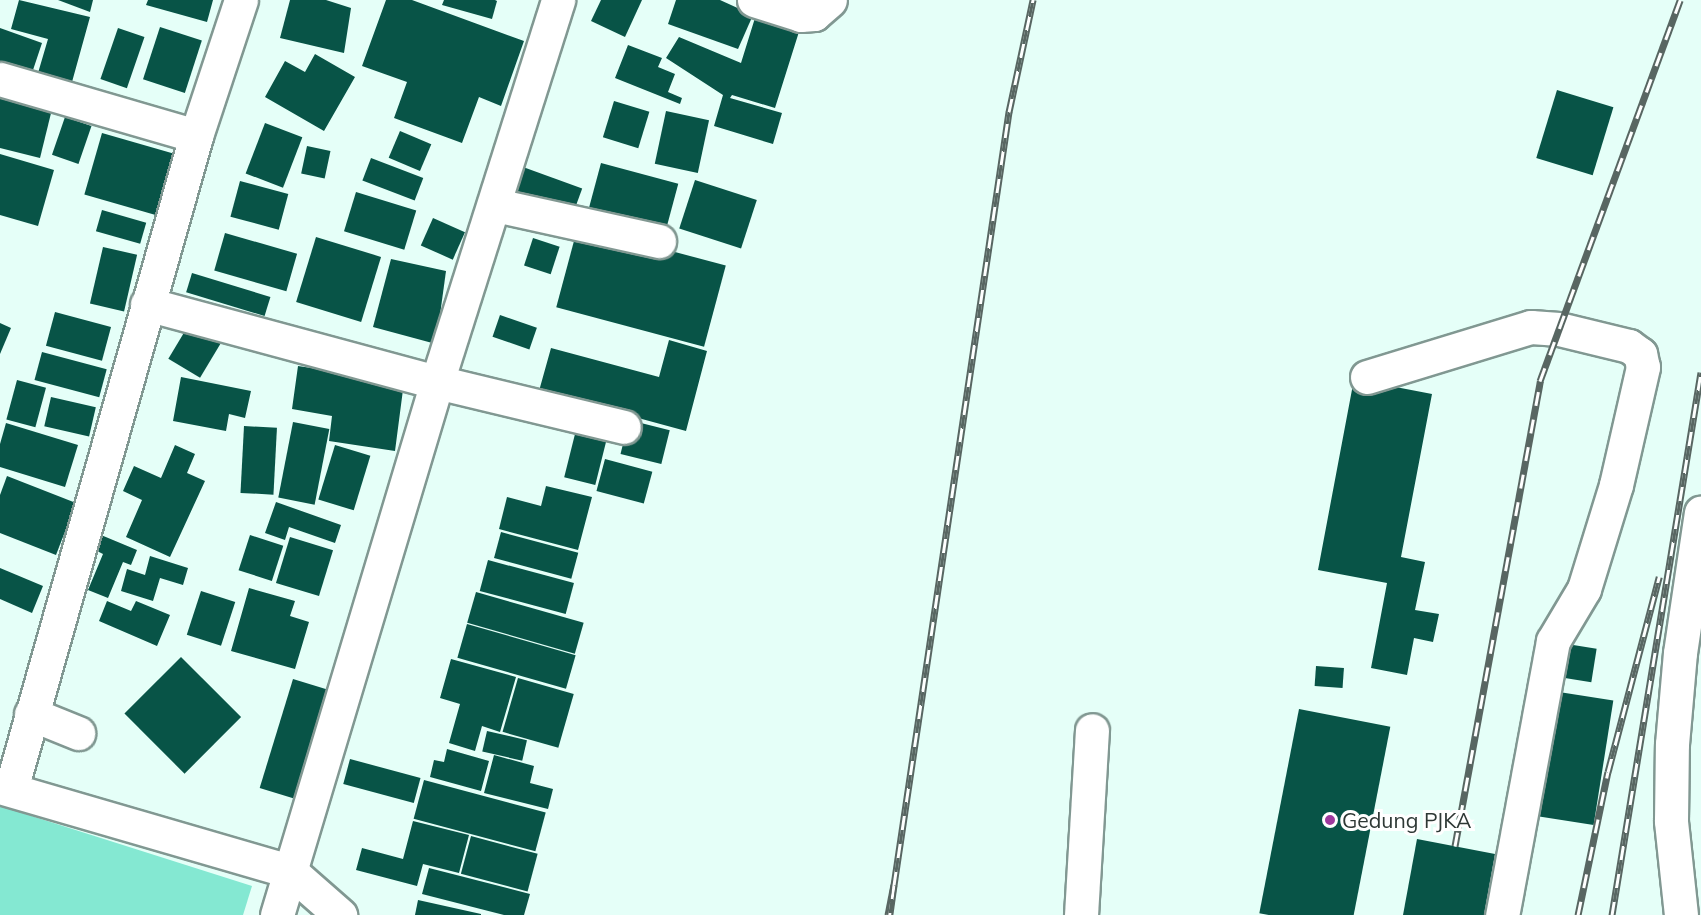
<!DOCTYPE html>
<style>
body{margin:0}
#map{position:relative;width:1701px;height:915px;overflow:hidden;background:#e5fff8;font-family:Mulish,sans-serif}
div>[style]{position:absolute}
.green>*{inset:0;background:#84e8d2}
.building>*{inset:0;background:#085447;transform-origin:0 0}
.roads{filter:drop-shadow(2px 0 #819892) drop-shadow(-2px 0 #819892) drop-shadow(0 2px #819892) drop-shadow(0 -2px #819892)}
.minor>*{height:33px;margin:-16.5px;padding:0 16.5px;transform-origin:16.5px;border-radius:16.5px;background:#fff}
.rail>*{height:7px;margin-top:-3.5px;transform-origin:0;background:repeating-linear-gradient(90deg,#fff 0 14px,#586662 0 28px);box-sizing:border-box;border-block:2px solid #586662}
.dots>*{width:16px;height:16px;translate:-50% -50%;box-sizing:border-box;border:3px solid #fff;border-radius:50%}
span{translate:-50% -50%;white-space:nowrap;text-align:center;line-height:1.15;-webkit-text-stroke:6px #fff;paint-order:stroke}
.poi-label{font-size:21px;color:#2e3835}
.left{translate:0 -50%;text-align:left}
</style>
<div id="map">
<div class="green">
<i style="clip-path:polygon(0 806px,252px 886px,243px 915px,0 915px)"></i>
</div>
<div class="building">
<i style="clip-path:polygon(19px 0,90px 17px,72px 82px,38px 73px,48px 39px,11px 29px)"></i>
<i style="clip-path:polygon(58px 0,93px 0,90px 12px)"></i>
<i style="clip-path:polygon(148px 0,213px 0,207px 22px,146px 5px)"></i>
<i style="clip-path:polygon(290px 0,326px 0,351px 8px,344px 53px,280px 38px)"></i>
<i style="clip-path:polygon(386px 0,412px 0,524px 41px,501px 106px,479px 97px,462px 143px,394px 118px,407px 82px,362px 66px)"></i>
<i style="clip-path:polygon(444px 0,495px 0,497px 1px,492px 19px,442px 5px)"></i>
<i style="clip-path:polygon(601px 0,642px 0,625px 37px,591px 21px)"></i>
<i style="clip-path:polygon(676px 0,720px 0,753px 15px,738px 49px,668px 24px)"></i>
<i style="clip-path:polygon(759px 5px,803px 19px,775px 108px,732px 95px,730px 98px,782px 113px,773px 144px,714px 126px,723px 95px,666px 58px,679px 37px,741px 63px)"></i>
<i style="left:160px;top:27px;width:44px;height:55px;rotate:18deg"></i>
<i style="clip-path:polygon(0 28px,42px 43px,32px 73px,0 62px)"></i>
<i style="left:118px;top:28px;width:28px;height:54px;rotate:19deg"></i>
<i style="clip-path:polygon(628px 45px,662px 58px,658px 67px,675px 74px,668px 92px,682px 98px,680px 104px,615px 78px)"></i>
<i style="clip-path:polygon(315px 54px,355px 77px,324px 131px,265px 97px,285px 61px,305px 72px)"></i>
<i style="left:1557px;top:90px;width:59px;height:71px;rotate:17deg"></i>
<i style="clip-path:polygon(0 92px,53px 105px,40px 158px,0 148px)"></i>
<i style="left:614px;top:101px;width:37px;height:38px;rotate:17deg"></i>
<i style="left:666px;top:111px;width:44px;height:54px;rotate:12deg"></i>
<i style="left:65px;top:117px;width:28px;height:40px;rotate:19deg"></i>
<i style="left:265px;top:123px;width:40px;height:54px;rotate:21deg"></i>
<i style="left:400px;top:131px;width:34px;height:29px;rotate:23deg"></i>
<i style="left:102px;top:133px;width:75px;height:64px;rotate:16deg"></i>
<i style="left:307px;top:146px;width:24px;height:28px;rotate:12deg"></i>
<i style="clip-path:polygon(0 154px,54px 170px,38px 226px,0 215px)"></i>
<i style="left:371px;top:158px;width:56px;height:24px;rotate:21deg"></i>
<i style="left:601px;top:163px;width:80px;height:51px;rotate:15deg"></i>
<i style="left:523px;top:167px;width:63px;height:25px;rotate:20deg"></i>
<i style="left:695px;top:180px;width:65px;height:51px;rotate:18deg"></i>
<i style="left:240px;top:181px;width:50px;height:37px;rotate:15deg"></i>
<i style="left:356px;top:192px;width:63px;height:41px;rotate:17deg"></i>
<i style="left:102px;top:210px;width:46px;height:22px;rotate:16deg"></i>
<i style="left:433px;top:218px;width:35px;height:30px;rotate:24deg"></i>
<i style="left:578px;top:226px;width:153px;height:84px;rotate:15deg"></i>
<i style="left:225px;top:233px;width:75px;height:39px;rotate:16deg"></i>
<i style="left:316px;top:237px;width:68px;height:68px;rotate:17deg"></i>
<i style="left:533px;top:238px;width:28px;height:29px;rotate:18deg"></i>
<i style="left:103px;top:247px;width:35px;height:58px;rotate:13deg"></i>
<i style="clip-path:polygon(391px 259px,446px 271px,436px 344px,373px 327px)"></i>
<i style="left:192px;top:273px;width:82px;height:20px;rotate:17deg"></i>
<i style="left:55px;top:312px;width:58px;height:35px;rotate:15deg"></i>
<i style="left:500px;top:315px;width:39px;height:23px;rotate:19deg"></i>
<i style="left:191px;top:321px;width:37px;height:44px;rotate:31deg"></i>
<i style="clip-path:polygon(0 323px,11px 328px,0 354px)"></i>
<i style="clip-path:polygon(669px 340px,707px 351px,686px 431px,539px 391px,551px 348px,659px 377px)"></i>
<i style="left:42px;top:352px;width:67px;height:29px;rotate:15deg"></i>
<i style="clip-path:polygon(298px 366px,404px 382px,395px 451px,329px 441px,332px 416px,292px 409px)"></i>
<i style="clip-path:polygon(181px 377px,251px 391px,245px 418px,229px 414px,226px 431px,173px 421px)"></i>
<i style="clip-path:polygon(1354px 379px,1432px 394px,1401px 557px,1425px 562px,1415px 610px,1439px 614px,1433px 642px,1414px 638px,1407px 675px,1371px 668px,1387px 583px,1318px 570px)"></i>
<i style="left:17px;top:380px;width:30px;height:41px;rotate:15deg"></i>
<i style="left:51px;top:397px;width:46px;height:30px;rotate:13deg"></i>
<i style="left:629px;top:420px;width:42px;height:35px;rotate:14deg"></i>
<i style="left:293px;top:422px;width:37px;height:77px;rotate:11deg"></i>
<i style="left:578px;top:422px;width:32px;height:57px;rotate:14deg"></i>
<i style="clip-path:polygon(6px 423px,78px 445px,65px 487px,0 467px,0 444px)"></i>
<i style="left:244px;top:426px;width:33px;height:67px;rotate:3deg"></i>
<i style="clip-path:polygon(175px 445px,195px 454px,187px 473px,205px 481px,170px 557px,126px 537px,142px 500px,123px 491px,134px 466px,161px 478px)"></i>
<i style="left:335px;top:445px;width:37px;height:57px;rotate:17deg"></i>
<i style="left:605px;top:459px;width:49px;height:33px;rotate:15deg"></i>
<i style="clip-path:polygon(7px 476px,76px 503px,56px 555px,0 533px,0 495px)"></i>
<i style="clip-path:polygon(546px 486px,592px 497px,578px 550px,499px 529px,507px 497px,541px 506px)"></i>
<i style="clip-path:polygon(276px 502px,341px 525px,335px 543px,289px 527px,285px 540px,265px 533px)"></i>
<i style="left:501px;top:532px;width:80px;height:27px;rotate:15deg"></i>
<i style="clip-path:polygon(101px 535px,137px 550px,131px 565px,123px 562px,108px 598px,88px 590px,103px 554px,95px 550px)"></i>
<i style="left:250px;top:535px;width:35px;height:37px;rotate:18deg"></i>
<i style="left:290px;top:537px;width:45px;height:48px;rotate:17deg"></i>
<i style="clip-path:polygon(150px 556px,188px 568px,183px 585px,160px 578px,153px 601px,121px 591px,127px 569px,145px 575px)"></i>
<i style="left:488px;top:560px;width:89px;height:32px;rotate:15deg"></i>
<i style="clip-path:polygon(0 568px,43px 586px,32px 613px,0 599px)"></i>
<i style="clip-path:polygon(249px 588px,295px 601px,290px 616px,309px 622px,295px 669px,231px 651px)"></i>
<i style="left:201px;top:591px;width:36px;height:46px;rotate:18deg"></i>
<i style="left:476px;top:592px;width:112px;height:32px;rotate:16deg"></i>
<i style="clip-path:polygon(107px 601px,131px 611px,136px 601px,170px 615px,157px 646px,99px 621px)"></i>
<i style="left:467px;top:624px;width:113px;height:35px;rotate:16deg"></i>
<i style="left:1567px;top:644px;width:30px;height:34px;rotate:9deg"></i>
<i style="left:181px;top:657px;width:85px;height:80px;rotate:45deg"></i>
<i style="clip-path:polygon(451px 659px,516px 677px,500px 732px,482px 726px,475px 751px,449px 743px,460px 704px,440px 698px)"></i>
<i style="left:1316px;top:666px;width:28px;height:20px;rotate:4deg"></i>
<i style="left:518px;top:678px;width:58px;height:56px;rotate:16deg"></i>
<i style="left:293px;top:679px;width:41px;height:114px;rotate:17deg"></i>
<i style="left:1559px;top:692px;width:55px;height:126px;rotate:9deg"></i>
<i style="left:1299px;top:709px;width:93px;height:208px;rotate:11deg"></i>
<i style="left:487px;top:731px;width:41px;height:21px;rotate:13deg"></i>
<i style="clip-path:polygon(447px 749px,489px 761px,481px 791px,430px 777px,434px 760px,444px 762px)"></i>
<i style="clip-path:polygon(494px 755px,534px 766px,530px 783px,553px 789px,548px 809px,484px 793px)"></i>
<i style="left:350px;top:759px;width:73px;height:26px;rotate:15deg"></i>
<i style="left:424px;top:780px;width:126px;height:40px;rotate:15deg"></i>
<i style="clip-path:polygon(413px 821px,469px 835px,459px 873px,423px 864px,417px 886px,356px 870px,362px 848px,403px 859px)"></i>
<i style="left:471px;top:836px;width:69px;height:39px;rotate:15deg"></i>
<i style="clip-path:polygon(1417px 839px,1495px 854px,1484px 915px,1403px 915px)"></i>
<i style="clip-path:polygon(429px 868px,530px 894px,524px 915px,504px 915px,422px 894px)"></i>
<i style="clip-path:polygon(418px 900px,481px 914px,481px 915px,415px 915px)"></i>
</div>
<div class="roads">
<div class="minor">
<i style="left:754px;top:0;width:49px;rotate:17.7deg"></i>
<i style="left:801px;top:15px;width:13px;rotate:-4deg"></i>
<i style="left:814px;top:14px;width:21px;rotate:-41deg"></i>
<i style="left:0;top:79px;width:204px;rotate:16.2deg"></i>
<i style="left:495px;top:205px;width:168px;rotate:12.4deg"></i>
<i style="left:147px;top:304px;width:300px;rotate:15.1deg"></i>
<i style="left:437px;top:382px;width:192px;rotate:13.5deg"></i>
<i style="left:1367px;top:377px;width:171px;rotate:-17deg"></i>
<i style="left:1531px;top:327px;width:28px;rotate:4deg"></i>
<i style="left:1559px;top:329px;width:72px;rotate:13.7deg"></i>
<i style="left:1629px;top:346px;width:14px;rotate:36deg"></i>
<i style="left:1640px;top:354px;width:13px;rotate:77deg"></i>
<i style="left:1643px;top:367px;width:121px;rotate:102.9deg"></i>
<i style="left:1616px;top:485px;width:109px;rotate:107.1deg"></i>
<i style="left:1584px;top:589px;width:61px;rotate:120.8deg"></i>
<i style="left:1553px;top:641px;width:279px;rotate:100.5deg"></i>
<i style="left:31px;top:714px;width:51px;rotate:22deg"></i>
<i style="left:0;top:787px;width:302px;rotate:16.2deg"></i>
<i style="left:290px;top:871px;width:67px;rotate:41.3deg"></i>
<i style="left:11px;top:789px;width:679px;rotate:-74.18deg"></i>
<i style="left:196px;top:136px;width:143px;rotate:-71.7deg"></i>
<i style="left:277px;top:915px;width:556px;rotate:-73.29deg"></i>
<i style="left:437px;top:382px;width:401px;rotate:-72.4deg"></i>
<i style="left:1081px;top:915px;width:185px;rotate:-86.6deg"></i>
<i style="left:1681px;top:915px;width:95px;rotate:-96.1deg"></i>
<i style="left:1671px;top:821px;width:77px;rotate:-89.3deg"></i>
<i style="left:1672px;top:744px;width:91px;rotate:-85deg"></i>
<i style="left:1680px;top:653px;width:142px;rotate:-81.5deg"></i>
</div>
</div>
<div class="rail">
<i style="left:1455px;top:846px;width:473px;rotate:-79.6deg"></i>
<i style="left:1540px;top:381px;width:406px;rotate:-69.8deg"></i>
<i style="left:894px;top:885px;width:782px;rotate:-81.54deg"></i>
<i style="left:1009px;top:112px;width:115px;rotate:-77.9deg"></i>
<i style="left:888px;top:915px;width:31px;rotate:-79deg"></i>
<i style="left:894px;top:885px;width:30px;rotate:98deg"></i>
<i style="left:1578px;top:915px;width:146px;rotate:-78.2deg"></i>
<i style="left:1608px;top:772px;width:202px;rotate:-75.3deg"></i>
<i style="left:1612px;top:915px;width:550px;rotate:-80.69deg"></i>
</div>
<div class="dots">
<i style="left:1330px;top:820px;background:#9e389d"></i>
</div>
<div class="poi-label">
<span class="left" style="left:1342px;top:820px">Gedung PJKA</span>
</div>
</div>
